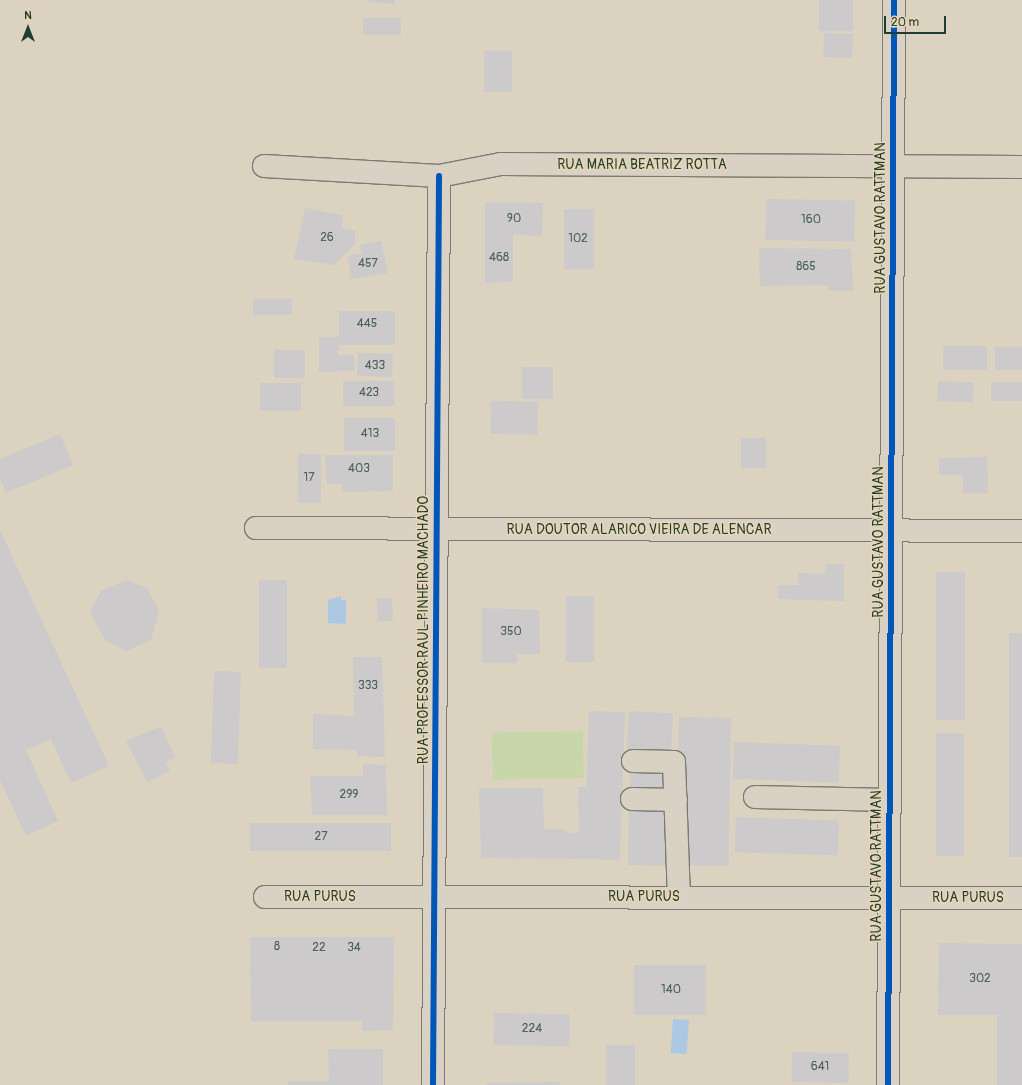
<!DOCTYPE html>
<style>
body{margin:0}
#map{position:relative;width:1022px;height:1085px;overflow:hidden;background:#dcd2c0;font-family:Pangolin,sans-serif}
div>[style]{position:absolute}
.green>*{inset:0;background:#c7d7a9;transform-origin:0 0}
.water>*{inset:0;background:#acc8e2;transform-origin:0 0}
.building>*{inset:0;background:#cdcacb;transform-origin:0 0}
.roads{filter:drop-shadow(1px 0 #7a7b71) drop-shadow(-1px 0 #7a7b71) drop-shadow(0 1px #7a7b71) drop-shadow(0 -1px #7a7b71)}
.minor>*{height:22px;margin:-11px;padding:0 11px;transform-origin:11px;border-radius:11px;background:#d8d1c4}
.cycleway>*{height:6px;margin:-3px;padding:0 3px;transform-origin:3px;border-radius:3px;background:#0057b8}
span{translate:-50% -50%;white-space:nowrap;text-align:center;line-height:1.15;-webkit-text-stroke:3px #e8d6b4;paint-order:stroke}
.number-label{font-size:12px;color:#4a605a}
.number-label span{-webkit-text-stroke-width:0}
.street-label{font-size:14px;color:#1f3d34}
.north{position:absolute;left:8px;top:8px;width:40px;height:40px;-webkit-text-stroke:3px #e8d6b4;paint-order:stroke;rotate:0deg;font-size:11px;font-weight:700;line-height:16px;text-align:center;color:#1f3d34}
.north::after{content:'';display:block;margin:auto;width:14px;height:18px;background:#1f3d34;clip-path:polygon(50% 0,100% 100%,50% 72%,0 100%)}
.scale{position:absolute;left:884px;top:16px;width:62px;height:18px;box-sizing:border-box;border:2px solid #1f3d34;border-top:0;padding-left:5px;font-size:12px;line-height:14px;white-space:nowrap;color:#1f3d34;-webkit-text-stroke:3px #e8d6b4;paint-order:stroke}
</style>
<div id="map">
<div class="green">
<i style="left:583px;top:731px;width:47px;height:91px;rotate:89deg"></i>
</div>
<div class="water">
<i style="clip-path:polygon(341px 596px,341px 600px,346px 600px,346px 624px,328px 623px,328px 600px)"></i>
<i style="left:673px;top:1019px;width:16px;height:34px;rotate:4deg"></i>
</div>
<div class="building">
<i style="clip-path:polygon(367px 0,395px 0,395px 4px,367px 2px)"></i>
<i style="left:819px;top:0;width:34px;height:31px"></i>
<i style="left:363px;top:18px;width:38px;height:17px"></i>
<i style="left:824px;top:33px;width:29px;height:24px;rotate:2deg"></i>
<i style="left:484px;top:51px;width:28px;height:41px"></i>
<i style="left:766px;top:199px;width:89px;height:41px;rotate:1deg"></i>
<i style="clip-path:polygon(485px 202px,543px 203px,542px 236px,513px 235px,513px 282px,485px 283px)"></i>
<i style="clip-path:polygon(305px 208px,343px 215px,342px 228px,355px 231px,355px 244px,334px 265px,294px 259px)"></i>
<i style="left:564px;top:209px;width:30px;height:60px"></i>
<i style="clip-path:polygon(381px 241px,388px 273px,351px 279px,348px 256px,362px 253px,360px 245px)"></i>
<i style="clip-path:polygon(759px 248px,851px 249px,853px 291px,828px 291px,828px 285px,760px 286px)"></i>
<i style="left:253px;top:299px;width:39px;height:16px"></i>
<i style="clip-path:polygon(339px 311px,395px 311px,395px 345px,339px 345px,338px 355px,354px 355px,355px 371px,319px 372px,319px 337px,339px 337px)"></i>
<i style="left:943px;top:346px;width:44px;height:24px"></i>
<i style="left:995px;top:347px;width:27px;height:23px"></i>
<i style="left:274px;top:350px;width:31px;height:28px"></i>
<i style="left:393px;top:354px;width:23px;height:35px;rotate:92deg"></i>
<i style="left:522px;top:367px;width:31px;height:32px"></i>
<i style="left:343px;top:381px;width:51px;height:25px"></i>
<i style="left:938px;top:381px;width:36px;height:20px;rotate:2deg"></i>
<i style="left:991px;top:382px;width:31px;height:19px"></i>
<i style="left:260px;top:383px;width:41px;height:28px"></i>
<i style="left:491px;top:401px;width:47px;height:33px;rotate:1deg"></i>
<i style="left:344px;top:418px;width:51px;height:33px"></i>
<i style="clip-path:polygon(60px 434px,73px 465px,6px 493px,0 477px,0 459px)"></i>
<i style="left:741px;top:438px;width:25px;height:30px"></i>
<i style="left:298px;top:454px;width:23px;height:49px"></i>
<i style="clip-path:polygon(325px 455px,393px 455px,393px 491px,342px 492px,343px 484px,327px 484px)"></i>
<i style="clip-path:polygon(987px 457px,988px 493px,963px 493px,963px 475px,939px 475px,939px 458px)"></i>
<i style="clip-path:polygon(0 530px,109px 766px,71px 783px,51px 739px,26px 750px,58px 821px,26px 836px,0 780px)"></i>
<i style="clip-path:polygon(826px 564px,844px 564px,844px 601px,778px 599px,778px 585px,798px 585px,798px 573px,825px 574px)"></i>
<i style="left:936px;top:572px;width:29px;height:148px"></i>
<i style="clip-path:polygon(126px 580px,147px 588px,159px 610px,151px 640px,126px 651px,105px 640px,90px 611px,101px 591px)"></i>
<i style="left:259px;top:580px;width:28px;height:88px"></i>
<i style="left:566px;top:596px;width:28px;height:66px"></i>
<i style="left:392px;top:598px;width:23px;height:15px;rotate:88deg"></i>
<i style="clip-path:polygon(482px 608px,539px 610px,540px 654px,517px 654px,517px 663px,482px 663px)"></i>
<i style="left:1009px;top:633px;width:13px;height:224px"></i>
<i style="clip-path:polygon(353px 657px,382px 657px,385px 757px,357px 756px,357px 750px,313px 749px,313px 714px,354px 716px)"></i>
<i style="left:214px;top:671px;width:27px;height:92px;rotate:2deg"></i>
<i style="left:589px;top:711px;width:36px;height:148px;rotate:2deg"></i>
<i style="left:629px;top:711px;width:44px;height:40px;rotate:3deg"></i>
<i style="left:679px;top:717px;width:52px;height:148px;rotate:1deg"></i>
<i style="clip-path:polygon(161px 726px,175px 758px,166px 762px,170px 771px,147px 782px,126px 741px)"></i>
<i style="left:964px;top:733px;width:123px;height:28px;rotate:90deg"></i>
<i style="left:734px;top:742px;width:106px;height:37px;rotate:2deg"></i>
<i style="clip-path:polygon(363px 764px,386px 765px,387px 815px,312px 815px,310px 776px,363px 776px)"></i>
<i style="left:630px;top:767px;width:38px;height:29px"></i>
<i style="clip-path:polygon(578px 787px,590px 787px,591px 859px,481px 858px,479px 788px,543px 788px,544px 829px,565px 829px,565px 833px,579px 833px)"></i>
<i style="left:629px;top:804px;width:43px;height:61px;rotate:1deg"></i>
<i style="left:736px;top:817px;width:103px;height:35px;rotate:2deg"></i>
<i style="left:250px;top:823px;width:141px;height:28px"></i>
<i style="clip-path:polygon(250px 937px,394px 937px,393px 1030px,362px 1031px,362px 1021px,251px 1021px)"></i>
<i style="clip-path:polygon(939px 943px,1022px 944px,1022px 1085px,997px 1085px,997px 1015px,938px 1015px)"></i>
<i style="left:634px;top:965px;width:72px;height:50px"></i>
<i style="left:494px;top:1013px;width:76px;height:32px;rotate:1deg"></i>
<i style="left:606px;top:1045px;width:29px;height:40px"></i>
<i style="clip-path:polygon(328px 1049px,383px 1049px,383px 1085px,288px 1085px,288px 1081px,329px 1081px)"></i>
<i style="left:792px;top:1052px;width:57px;height:30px;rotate:1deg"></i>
<i style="clip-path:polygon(559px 1082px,560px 1085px,487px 1085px,487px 1083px)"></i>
</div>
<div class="roads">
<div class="minor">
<i style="left:264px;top:166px;width:175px;rotate:3.3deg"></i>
<i style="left:439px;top:176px;width:63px;rotate:-11deg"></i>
<i style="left:501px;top:164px;width:521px;rotate:0.33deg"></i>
<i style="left:256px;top:528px;width:766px;rotate:0.22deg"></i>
<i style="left:633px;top:761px;width:41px;rotate:1.4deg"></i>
<i style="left:674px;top:762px;width:135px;rotate:87.9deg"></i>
<i style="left:755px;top:797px;width:135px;rotate:1.3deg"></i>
<i style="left:632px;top:799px;width:44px;rotate:1.3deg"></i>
<i style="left:265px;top:897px;width:757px;rotate:0.08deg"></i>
<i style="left:433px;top:1085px;width:909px;rotate:-89.62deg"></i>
<i style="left:888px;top:1085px;width:1085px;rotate:-89.68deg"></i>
</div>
</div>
<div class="cycleway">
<i style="left:433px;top:1085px;width:909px;rotate:-89.62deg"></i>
<i style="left:888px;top:1085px;width:1085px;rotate:-89.68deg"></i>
</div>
<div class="number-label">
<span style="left:514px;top:219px">90</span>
<span style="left:811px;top:220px">160</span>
<span style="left:327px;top:238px">26</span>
<span style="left:578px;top:239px">102</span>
<span style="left:499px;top:258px">468</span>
<span style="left:368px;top:264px">457</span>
<span style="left:806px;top:267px">865</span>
<span style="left:367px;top:324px">445</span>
<span style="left:375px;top:366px">433</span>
<span style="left:369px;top:393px">423</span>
<span style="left:370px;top:434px">413</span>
<span style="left:359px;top:469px">403</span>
<span style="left:309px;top:478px">17</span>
<span style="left:511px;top:632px">350</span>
<span style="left:368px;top:686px">333</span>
<span style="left:349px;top:795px">299</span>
<span style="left:321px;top:837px">27</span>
<span style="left:277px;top:947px">8</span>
<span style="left:319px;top:948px">22</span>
<span style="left:354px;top:948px">34</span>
<span style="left:980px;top:979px">302</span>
<span style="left:671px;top:990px">140</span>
<span style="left:532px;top:1029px">224</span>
<span style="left:820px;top:1067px">641</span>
</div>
<div class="street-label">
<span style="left:642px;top:165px">RUA MARIA BEATRIZ ROTTA</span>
<span style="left:881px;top:218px;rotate:-90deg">RUA GUSTAVO RATTMAN</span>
<span style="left:639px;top:530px">RUA DOUTOR ALARICO VIEIRA DE ALENCAR</span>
<span style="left:879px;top:542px;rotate:-90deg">RUA GUSTAVO RATTMAN</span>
<span style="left:424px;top:630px;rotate:-90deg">RUA PROFESSOR RAUL PINHEIRO MACHADO</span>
<span style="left:877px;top:866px;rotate:-90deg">RUA GUSTAVO RATTMAN</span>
<span style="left:320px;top:897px">RUA PURUS</span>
<span style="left:644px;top:897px">RUA PURUS</span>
<span style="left:968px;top:898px">RUA PURUS</span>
</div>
<div class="north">N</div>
<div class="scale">20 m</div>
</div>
